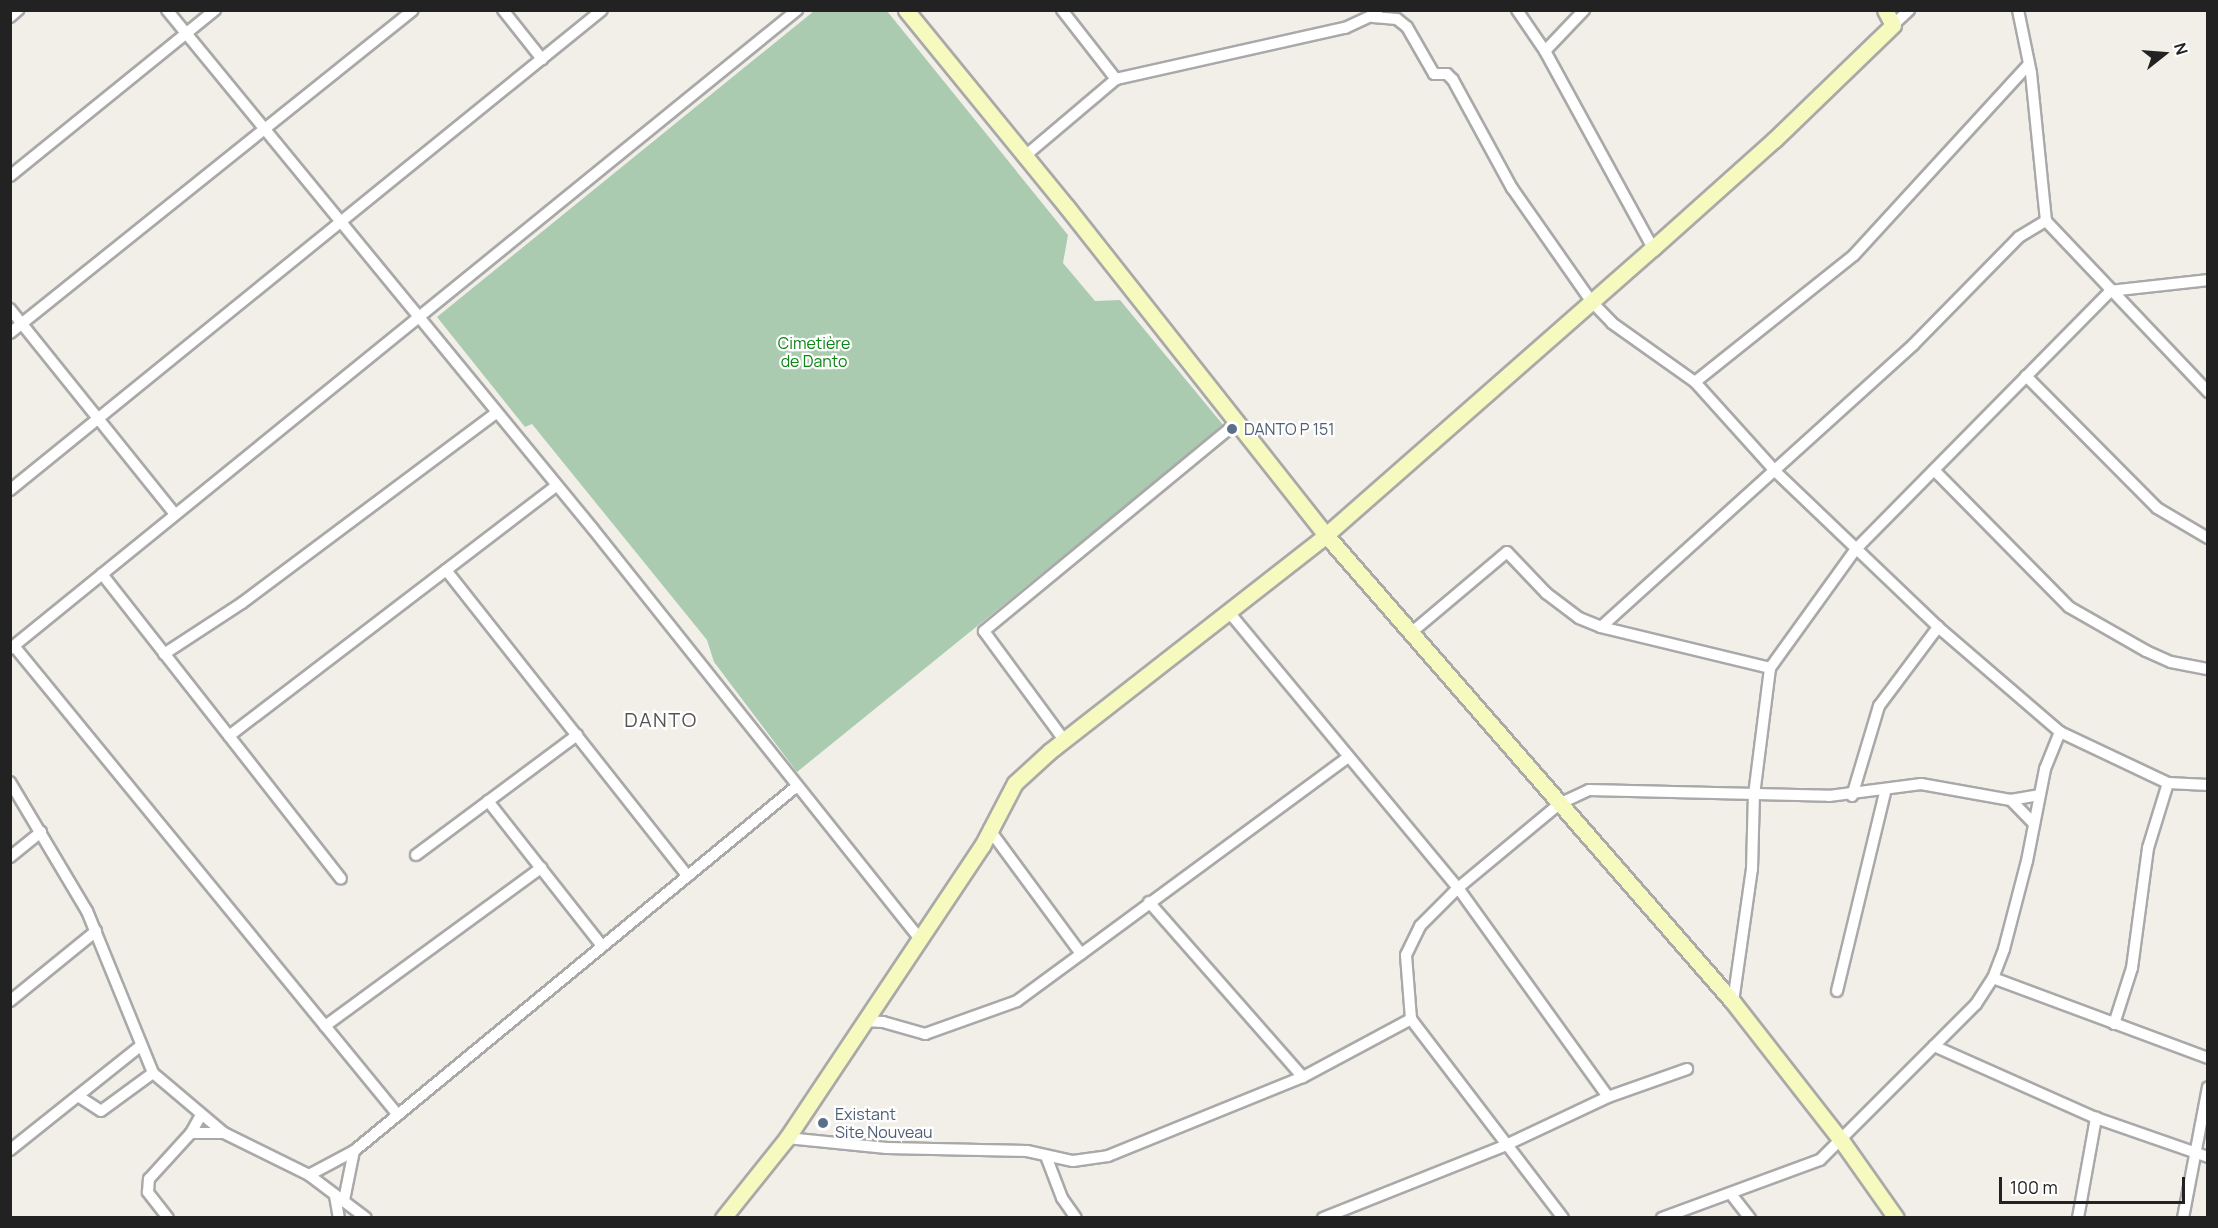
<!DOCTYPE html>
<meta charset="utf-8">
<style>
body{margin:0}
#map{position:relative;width:2218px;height:1228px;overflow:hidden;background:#f2efe9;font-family:Manrope,sans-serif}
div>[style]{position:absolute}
.cemetery>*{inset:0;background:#aacbaf}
.roads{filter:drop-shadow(2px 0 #a9a9a9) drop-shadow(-2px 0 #a9a9a9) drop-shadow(0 2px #a9a9a9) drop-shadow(0 -2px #a9a9a9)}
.street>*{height:10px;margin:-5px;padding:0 5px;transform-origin:5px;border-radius:5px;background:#fff}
.secondary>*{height:15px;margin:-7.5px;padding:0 7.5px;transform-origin:7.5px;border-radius:7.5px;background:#f7fabf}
.dots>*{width:16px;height:16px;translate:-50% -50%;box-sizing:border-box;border:3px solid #fff;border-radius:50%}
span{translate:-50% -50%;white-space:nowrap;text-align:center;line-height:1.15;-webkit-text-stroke:4.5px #fff;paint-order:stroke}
.park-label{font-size:16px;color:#0c8416}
.service-label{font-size:16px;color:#4e5e75}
.left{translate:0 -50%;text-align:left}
.quarter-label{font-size:20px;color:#555;letter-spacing:1.5px}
.frame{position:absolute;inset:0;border:12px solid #222;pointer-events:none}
.north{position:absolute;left:2134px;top:24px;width:60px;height:60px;-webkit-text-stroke:4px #fff;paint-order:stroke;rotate:73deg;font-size:16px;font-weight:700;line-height:24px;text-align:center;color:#222}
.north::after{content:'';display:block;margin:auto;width:21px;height:27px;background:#222;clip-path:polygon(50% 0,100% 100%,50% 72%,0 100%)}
.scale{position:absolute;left:1999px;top:1177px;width:186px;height:27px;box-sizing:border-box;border:3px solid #222;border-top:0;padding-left:8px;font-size:18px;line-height:21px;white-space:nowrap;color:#222;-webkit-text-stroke:4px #fff;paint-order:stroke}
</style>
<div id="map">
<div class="cemetery">
<i style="clip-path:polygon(814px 11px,887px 11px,1068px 235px,1063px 263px,1095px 301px,1120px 300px,1224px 426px,797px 772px,714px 662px,707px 640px,532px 424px,525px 427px,437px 317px)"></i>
</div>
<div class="roads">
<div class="street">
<i style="left:167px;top:10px;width:671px;rotate:50.62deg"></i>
<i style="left:593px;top:529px;width:523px;rotate:51.44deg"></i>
<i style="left:503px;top:10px;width:63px;rotate:51.5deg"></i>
<i style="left:1062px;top:10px;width:88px;rotate:52deg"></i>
<i style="left:1517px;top:10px;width:50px;rotate:55.7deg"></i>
<i style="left:1545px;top:51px;width:225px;rotate:61.3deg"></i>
<i style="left:2018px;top:10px;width:64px;rotate:78.3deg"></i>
<i style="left:2031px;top:73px;width:149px;rotate:84.2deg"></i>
<i style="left:2046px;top:221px;width:236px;rotate:46.5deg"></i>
<i style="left:10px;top:17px;width:11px;rotate:-41deg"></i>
<i style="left:1373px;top:17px;width:24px;rotate:5deg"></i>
<i style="left:1397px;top:19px;width:13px;rotate:39deg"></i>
<i style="left:1407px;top:27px;width:54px;rotate:60.1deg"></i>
<i style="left:1434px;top:74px;width:13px"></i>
<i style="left:1447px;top:74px;width:8px;rotate:45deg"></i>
<i style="left:1453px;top:80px;width:123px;rotate:61.4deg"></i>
<i style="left:1512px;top:188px;width:138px;rotate:55deg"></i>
<i style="left:1591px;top:301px;width:30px;rotate:46deg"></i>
<i style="left:1612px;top:323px;width:102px;rotate:35.4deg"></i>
<i style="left:1695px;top:382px;width:121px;rotate:48deg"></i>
<i style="left:1776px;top:472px;width:224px;rotate:43.7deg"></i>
<i style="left:1938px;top:627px;width:161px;rotate:40.7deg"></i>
<i style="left:2060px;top:732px;width:119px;rotate:25.3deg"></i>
<i style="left:2168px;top:783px;width:40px;rotate:2.9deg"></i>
<i style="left:1893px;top:25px;width:22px;rotate:-43deg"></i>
<i style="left:1545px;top:51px;width:57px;rotate:-46.4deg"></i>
<i style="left:1025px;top:156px;width:119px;rotate:-40.2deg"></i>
<i style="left:1116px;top:79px;width:235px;rotate:-12.6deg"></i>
<i style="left:1345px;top:28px;width:35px;rotate:-25deg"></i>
<i style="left:10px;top:176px;width:264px;rotate:-39deg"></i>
<i style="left:10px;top:309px;width:263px;rotate:51.2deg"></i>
<i style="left:10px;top:333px;width:516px;rotate:-38.71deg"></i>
<i style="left:2026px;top:376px;width:186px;rotate:45.2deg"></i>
<i style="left:2157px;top:508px;width:59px;rotate:30.5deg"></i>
<i style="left:1695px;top:382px;width:203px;rotate:-38.6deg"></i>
<i style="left:1854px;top:255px;width:259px;rotate:-47.5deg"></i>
<i style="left:1934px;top:470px;width:192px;rotate:45.4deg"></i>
<i style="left:2069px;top:607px;width:89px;rotate:29.7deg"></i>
<i style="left:2146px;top:651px;width:27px;rotate:24deg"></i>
<i style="left:2171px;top:662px;width:38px;rotate:11deg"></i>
<i style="left:10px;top:490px;width:762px;rotate:-39.04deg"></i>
<i style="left:446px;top:570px;width:390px;rotate:51.7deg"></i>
<i style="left:102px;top:574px;width:387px;rotate:51.9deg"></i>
<i style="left:1228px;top:611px;width:360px;rotate:50.3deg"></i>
<i style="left:1458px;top:888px;width:257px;rotate:54.3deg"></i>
<i style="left:1601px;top:627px;width:421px;rotate:-42.1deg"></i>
<i style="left:1913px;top:345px;width:151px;rotate:-45.5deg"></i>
<i style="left:2019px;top:237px;width:31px;rotate:-31deg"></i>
<i style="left:1412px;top:632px;width:124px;rotate:-40.1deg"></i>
<i style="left:1507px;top:552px;width:57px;rotate:46.4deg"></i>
<i style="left:1546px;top:593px;width:41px;rotate:37.1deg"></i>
<i style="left:1579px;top:618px;width:24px;rotate:22deg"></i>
<i style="left:1601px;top:627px;width:174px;rotate:13.6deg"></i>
<i style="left:14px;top:646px;width:606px;rotate:50.69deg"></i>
<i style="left:10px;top:649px;width:1014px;rotate:-39.07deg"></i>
<i style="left:164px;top:654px;width:93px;rotate:-33.2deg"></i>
<i style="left:242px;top:603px;width:316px;rotate:-36.8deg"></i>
<i style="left:229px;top:736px;width:410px;rotate:-37.4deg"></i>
<i style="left:1064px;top:740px;width:135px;rotate:-126.3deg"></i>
<i style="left:984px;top:631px;width:327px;rotate:-39.5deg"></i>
<i style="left:10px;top:782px;width:150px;rotate:59.2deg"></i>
<i style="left:87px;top:911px;width:175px;rotate:67.8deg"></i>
<i style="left:153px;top:1073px;width:93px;rotate:40.2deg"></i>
<i style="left:224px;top:1133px;width:95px;rotate:26.3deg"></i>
<i style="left:309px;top:1175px;width:71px;rotate:37deg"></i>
<i style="left:1852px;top:796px;width:94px;rotate:-73.3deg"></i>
<i style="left:1879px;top:706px;width:99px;rotate:-53.2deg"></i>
<i style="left:2011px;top:800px;width:33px;rotate:46deg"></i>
<i style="left:488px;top:801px;width:184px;rotate:51.8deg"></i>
<i style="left:989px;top:829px;width:155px;rotate:53.6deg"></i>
<i style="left:1081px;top:954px;width:330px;rotate:-36.4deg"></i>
<i style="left:416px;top:855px;width:201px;rotate:-36.7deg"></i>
<i style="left:10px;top:857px;width:40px;rotate:-39deg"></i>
<i style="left:1149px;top:902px;width:233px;rotate:48.7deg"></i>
<i style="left:1993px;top:978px;width:229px;rotate:20.4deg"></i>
<i style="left:1837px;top:991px;width:205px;rotate:-76.4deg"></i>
<i style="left:10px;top:1001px;width:111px;rotate:-39.1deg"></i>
<i style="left:1733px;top:1002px;width:134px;rotate:-81.9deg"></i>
<i style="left:1752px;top:869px;width:74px;rotate:-88.5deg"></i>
<i style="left:1754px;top:795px;width:128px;rotate:-82.8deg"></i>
<i style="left:1770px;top:668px;width:145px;rotate:-54.2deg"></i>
<i style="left:1855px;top:550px;width:363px;rotate:-45.4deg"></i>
<i style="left:2110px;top:291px;width:99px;rotate:-6.4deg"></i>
<i style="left:865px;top:1021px;width:18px;rotate:3deg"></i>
<i style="left:883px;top:1022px;width:44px;rotate:15.9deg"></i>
<i style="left:925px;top:1034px;width:98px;rotate:-19.7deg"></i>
<i style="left:1017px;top:1001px;width:79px;rotate:-36.3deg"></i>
<i style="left:2114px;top:1024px;width:59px;rotate:-72.2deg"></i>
<i style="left:2132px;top:968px;width:121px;rotate:-82.4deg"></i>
<i style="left:2148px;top:848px;width:68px;rotate:-72.9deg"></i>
<i style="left:325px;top:1026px;width:268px;rotate:-36.2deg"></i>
<i style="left:1934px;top:1046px;width:177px;rotate:24deg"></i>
<i style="left:2096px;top:1118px;width:119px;rotate:19.2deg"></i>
<i style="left:78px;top:1096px;width:27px;rotate:33deg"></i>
<i style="left:101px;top:1111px;width:64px;rotate:-36.2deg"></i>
<i style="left:191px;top:1133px;width:33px"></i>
<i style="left:787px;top:1138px;width:100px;rotate:5.7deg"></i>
<i style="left:887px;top:1148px;width:140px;rotate:1.2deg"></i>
<i style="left:1027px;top:1151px;width:47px;rotate:12.3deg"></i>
<i style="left:1073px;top:1161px;width:35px;rotate:-8deg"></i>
<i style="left:1108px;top:1156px;width:210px;rotate:-22.1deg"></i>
<i style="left:1303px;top:1077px;width:123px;rotate:-28.2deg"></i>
<i style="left:10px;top:1150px;width:165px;rotate:-38.6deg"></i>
<i style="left:1046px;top:1156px;width:45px;rotate:69.1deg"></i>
<i style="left:1062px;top:1198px;width:24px;rotate:55deg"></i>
<i style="left:309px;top:1175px;width:51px;rotate:-28.1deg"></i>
<i style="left:354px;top:1151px;width:574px;rotate:-39.49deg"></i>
<i style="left:1731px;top:1194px;width:31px;rotate:52deg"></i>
<i style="left:335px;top:1196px;width:22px;rotate:80deg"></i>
<i style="left:344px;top:1200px;width:50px;rotate:-78.5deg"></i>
<i style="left:168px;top:1218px;width:33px;rotate:-128deg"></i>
<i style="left:148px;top:1192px;width:13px;rotate:-86deg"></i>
<i style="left:149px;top:1179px;width:62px;rotate:-47.6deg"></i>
<i style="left:191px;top:1133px;width:18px;rotate:-61deg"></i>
<i style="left:1323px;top:1218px;width:197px;rotate:-21.7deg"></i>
<i style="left:1506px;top:1145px;width:113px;rotate:-25.2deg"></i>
<i style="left:1608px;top:1097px;width:84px;rotate:-19.5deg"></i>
<i style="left:1563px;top:1218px;width:250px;rotate:-127.4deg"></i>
<i style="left:1411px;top:1019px;width:64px;rotate:-94.5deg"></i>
<i style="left:1406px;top:955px;width:32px;rotate:-64deg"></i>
<i style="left:1420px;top:926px;width:54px;rotate:-45deg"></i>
<i style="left:1458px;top:888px;width:131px;rotate:-39.7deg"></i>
<i style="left:1559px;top:804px;width:33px;rotate:-25deg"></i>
<i style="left:1589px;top:790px;width:240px;rotate:1.4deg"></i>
<i style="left:1829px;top:796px;width:93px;rotate:-7.4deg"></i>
<i style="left:1921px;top:784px;width:91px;rotate:10.1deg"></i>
<i style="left:2011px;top:800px;width:28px;rotate:-10deg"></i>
<i style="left:1662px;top:1218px;width:168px;rotate:-20.2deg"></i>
<i style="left:1820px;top:1160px;width:221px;rotate:-45deg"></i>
<i style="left:1976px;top:1004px;width:31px;rotate:-57deg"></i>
<i style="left:1993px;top:978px;width:31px;rotate:-69deg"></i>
<i style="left:2004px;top:949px;width:91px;rotate:-75.4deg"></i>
<i style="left:2027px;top:861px;width:94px;rotate:-78.9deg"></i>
<i style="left:2045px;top:769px;width:40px;rotate:-68deg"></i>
<i style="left:2078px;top:1218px;width:102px;rotate:-79.8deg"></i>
<i style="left:2183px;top:1218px;width:133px;rotate:-79.2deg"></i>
</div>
<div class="secondary">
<i style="left:906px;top:10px;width:253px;rotate:50.8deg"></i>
<i style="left:1066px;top:206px;width:419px;rotate:51.7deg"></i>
<i style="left:1326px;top:535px;width:619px;rotate:48.93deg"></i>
<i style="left:1733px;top:1002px;width:175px;rotate:52deg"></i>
<i style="left:1841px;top:1140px;width:95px;rotate:54.8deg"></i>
<i style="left:723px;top:1218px;width:102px;rotate:-51.3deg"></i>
<i style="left:787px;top:1138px;width:351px;rotate:-56.3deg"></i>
<i style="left:982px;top:846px;width:71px;rotate:-62.4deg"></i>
<i style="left:1015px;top:783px;width:47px;rotate:-42.4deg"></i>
<i style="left:1050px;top:751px;width:350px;rotate:-38deg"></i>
<i style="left:1326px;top:535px;width:435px;rotate:-41.3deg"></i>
<i style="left:1653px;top:248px;width:162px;rotate:-41.8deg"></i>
<i style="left:1774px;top:140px;width:165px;rotate:-44deg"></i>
<i style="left:1893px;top:25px;width:17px;rotate:-118deg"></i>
</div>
</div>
<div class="dots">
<i style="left:1232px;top:429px;background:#5c6f8a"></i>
<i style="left:823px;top:1123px;background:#5c6f8a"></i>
</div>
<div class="park-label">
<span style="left:814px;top:352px">Cimetière<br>de Danto</span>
</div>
<div class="service-label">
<span class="left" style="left:1244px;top:429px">DANTO P 151</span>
<span class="left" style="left:835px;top:1123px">Existant<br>Site Nouveau</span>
</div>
<div class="quarter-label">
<span style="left:661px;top:719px">DANTO</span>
</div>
<div class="frame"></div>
<div class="north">N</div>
<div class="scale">100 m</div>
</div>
